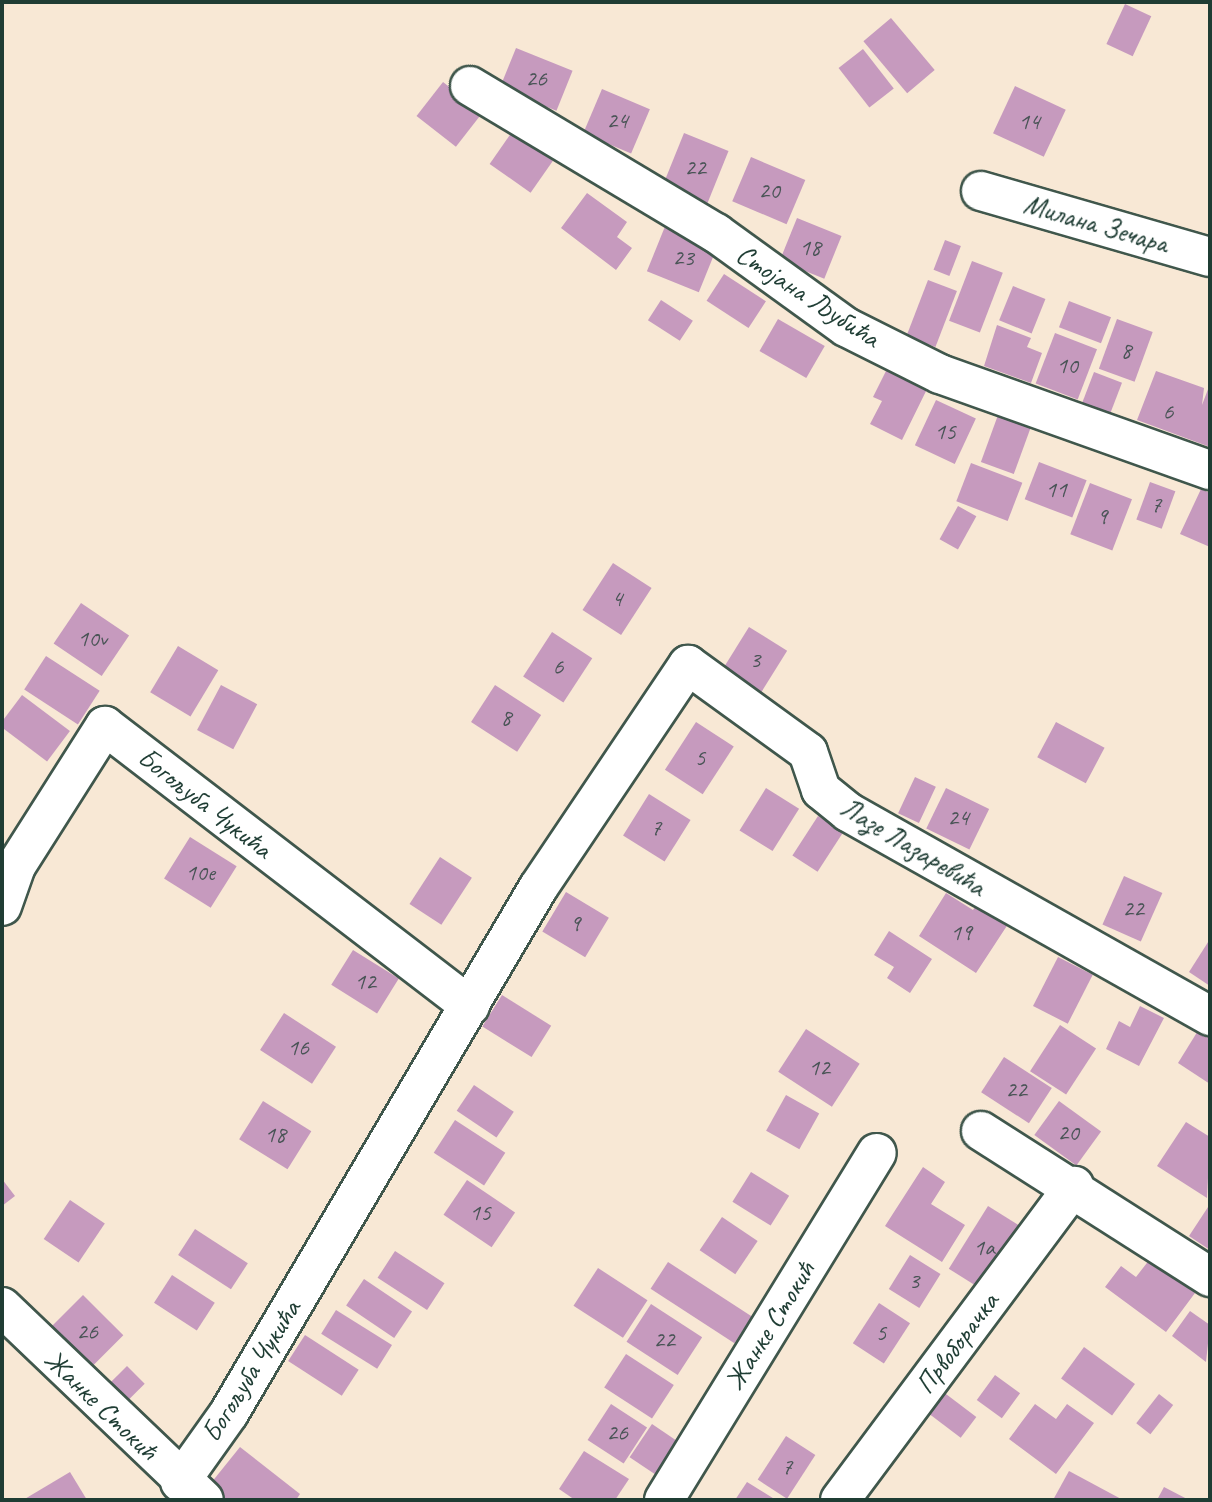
<!DOCTYPE html>
<meta charset="utf-8">
<style>
body{margin:0}
#map{position:relative;width:1212px;height:1502px;overflow:hidden;background:#f8e8d5;font-family:Caveat,sans-serif}
div>[style]{position:absolute}
.building>*{inset:0;background:#c69abe;transform-origin:0 0}
.roads{filter:drop-shadow(2px 0 #40574c) drop-shadow(-2px 0 #40574c) drop-shadow(0 2px #40574c) drop-shadow(0 -2px #40574c)}
.minor>*{height:38px;margin:-19px;padding:0 19px;transform-origin:19px;border-radius:19px;background:#fff}
span{translate:-50% -50%;white-space:nowrap;text-align:center;line-height:1.15;-webkit-text-stroke:5px #fff;paint-order:stroke}
.number-label{font-size:24px;color:#495456}
.number-label span{-webkit-text-stroke-width:0}
.street-label{font-size:28px;color:#1f3d34}
.frame{position:absolute;inset:0;border:4px solid #1f3d34;pointer-events:none}
</style>
<div id="map">
<div class="building">
<i style="left:1125px;top:4px;width:29px;height:44px;rotate:25deg"></i>
<i style="left:891px;top:18px;width:68px;height:36px;rotate:50deg"></i>
<i style="left:516px;top:48px;width:61px;height:43px;rotate:22deg"></i>
<i style="left:863px;top:49px;width:50px;height:31px;rotate:52deg"></i>
<i style="left:443px;top:82px;width:50px;height:43px;rotate:38deg"></i>
<i style="left:1015px;top:86px;width:56px;height:52px;rotate:25deg"></i>
<i style="left:602px;top:89px;width:52px;height:48px;rotate:23deg"></i>
<i style="left:512px;top:132px;width:50px;height:39px;rotate:35deg"></i>
<i style="left:684px;top:133px;width:48px;height:56px;rotate:22deg"></i>
<i style="left:751px;top:157px;width:59px;height:48px;rotate:23deg"></i>
<i style="clip-path:polygon(587px 193px,627px 222px,617px 237px,632px 248px,616px 270px,561px 228px)"></i>
<i style="left:797px;top:218px;width:48px;height:46px;rotate:22deg"></i>
<i style="left:666px;top:224px;width:56px;height:51px;rotate:22deg"></i>
<i style="left:945px;top:240px;width:17px;height:32px;rotate:21deg"></i>
<i style="left:972px;top:261px;width:33px;height:64px;rotate:21deg"></i>
<i style="left:724px;top:274px;width:50px;height:32px;rotate:33deg"></i>
<i style="left:928px;top:280px;width:31px;height:60px;rotate:21deg"></i>
<i style="left:1013px;top:286px;width:35px;height:37px;rotate:22deg"></i>
<i style="left:661px;top:300px;width:38px;height:24px;rotate:33deg"></i>
<i style="left:1069px;top:301px;width:45px;height:28px;rotate:21deg"></i>
<i style="left:778px;top:319px;width:54px;height:37px;rotate:30deg"></i>
<i style="left:1117px;top:319px;width:38px;height:53px;rotate:20deg"></i>
<i style="clip-path:polygon(997px 325px,1031px 338px,1027px 347px,1042px 353px,1031px 383px,984px 366px)"></i>
<i style="left:1055px;top:333px;width:45px;height:54px;rotate:21deg"></i>
<i style="clip-path:polygon(890px 363px,930px 383px,902px 440px,870px 424px,882px 401px,873px 397px)"></i>
<i style="clip-path:polygon(1156px 371px,1204px 388px,1202px 405px,1210px 384px,1210px 447px,1137px 420px)"></i>
<i style="left:1094px;top:372px;width:30px;height:35px;rotate:21deg"></i>
<i style="left:936px;top:400px;width:44px;height:50px;rotate:25deg"></i>
<i style="left:998px;top:415px;width:35px;height:50px;rotate:20deg"></i>
<i style="left:1039px;top:462px;width:51px;height:40px;rotate:21deg"></i>
<i style="left:971px;top:463px;width:55px;height:41px;rotate:21deg"></i>
<i style="left:1150px;top:482px;width:27px;height:40px;rotate:20deg"></i>
<i style="left:1090px;top:483px;width:45px;height:55px;rotate:21deg"></i>
<i style="clip-path:polygon(1201px 489px,1210px 493px,1210px 547px,1180px 534px)"></i>
<i style="left:958px;top:506px;width:21px;height:38px;rotate:29deg"></i>
<i style="left:613px;top:563px;width:46px;height:56px;rotate:33deg"></i>
<i style="left:81px;top:603px;width:58px;height:49px;rotate:34deg"></i>
<i style="left:749px;top:627px;width:45px;height:50px;rotate:32deg"></i>
<i style="left:552px;top:632px;width:48px;height:53px;rotate:33deg"></i>
<i style="left:178px;top:646px;width:47px;height:54px;rotate:31deg"></i>
<i style="left:46px;top:656px;width:64px;height:40px;rotate:33deg"></i>
<i style="left:221px;top:685px;width:41px;height:51px;rotate:28deg"></i>
<i style="left:495px;top:685px;width:55px;height:44px;rotate:33deg"></i>
<i style="left:22px;top:695px;width:60px;height:38px;rotate:37deg"></i>
<i style="left:696px;top:722px;width:45px;height:57px;rotate:33deg"></i>
<i style="left:1056px;top:722px;width:55px;height:40px;rotate:28deg"></i>
<i style="left:915px;top:777px;width:23px;height:40px;rotate:25deg"></i>
<i style="left:766px;top:788px;width:39px;height:50px;rotate:32deg"></i>
<i style="left:946px;top:788px;width:48px;height:45px;rotate:26deg"></i>
<i style="left:649px;top:794px;width:49px;height:49px;rotate:32deg"></i>
<i style="left:818px;top:816px;width:30px;height:47px;rotate:33deg"></i>
<i style="left:190px;top:837px;width:55px;height:49px;rotate:32deg"></i>
<i style="left:440px;top:857px;width:38px;height:56px;rotate:33deg"></i>
<i style="left:1124px;top:876px;width:42px;height:53px;rotate:24deg"></i>
<i style="left:566px;top:892px;width:50px;height:46px;rotate:31deg"></i>
<i style="clip-path:polygon(946px 893px,973px 910px,983px 895px,1014px 915px,976px 973px,919px 936px)"></i>
<i style="clip-path:polygon(889px 931px,932px 959px,910px 993px,887px 978px,894px 967px,874px 955px)"></i>
<i style="clip-path:polygon(1210px 939px,1210px 986px,1189px 972px)"></i>
<i style="left:353px;top:950px;width:54px;height:41px;rotate:32deg"></i>
<i style="left:1058px;top:957px;width:39px;height:55px;rotate:27deg"></i>
<i style="left:502px;top:995px;width:58px;height:37px;rotate:32deg"></i>
<i style="clip-path:polygon(1140px 1006px,1164px 1018px,1139px 1066px,1106px 1049px,1119px 1021px,1130px 1027px)"></i>
<i style="left:284px;top:1013px;width:62px;height:44px;rotate:33deg"></i>
<i style="clip-path:polygon(1204px 1021px,1210px 1025px,1210px 1084px,1178px 1063px)"></i>
<i style="left:1060px;top:1025px;width:43px;height:55px;rotate:33deg"></i>
<i style="left:806px;top:1029px;width:64px;height:51px;rotate:33deg"></i>
<i style="left:1004px;top:1057px;width:57px;height:42px;rotate:33deg"></i>
<i style="left:474px;top:1085px;width:48px;height:31px;rotate:34deg"></i>
<i style="left:786px;top:1095px;width:38px;height:41px;rotate:29deg"></i>
<i style="left:263px;top:1101px;width:57px;height:45px;rotate:32deg"></i>
<i style="left:1059px;top:1101px;width:52px;height:42px;rotate:36deg"></i>
<i style="left:455px;top:1120px;width:60px;height:39px;rotate:33deg"></i>
<i style="clip-path:polygon(1186px 1122px,1210px 1137px,1207px 1198px,1157px 1166px)"></i>
<i style="clip-path:polygon(923px 1167px,945px 1182px,931px 1204px,965px 1225px,942px 1262px,885px 1226px)"></i>
<i style="left:751px;top:1172px;width:45px;height:35px;rotate:32deg"></i>
<i style="clip-path:polygon(2px 1179px,15px 1196px,2px 1206px)"></i>
<i style="left:467px;top:1180px;width:58px;height:42px;rotate:34deg"></i>
<i style="left:70px;top:1200px;width:42px;height:47px;rotate:34deg"></i>
<i style="clip-path:polygon(1210px 1204px,1210px 1250px,1189px 1236px)"></i>
<i style="left:988px;top:1206px;width:40px;height:74px;rotate:32deg"></i>
<i style="left:722px;top:1217px;width:43px;height:40px;rotate:34deg"></i>
<i style="left:195px;top:1229px;width:63px;height:31px;rotate:33deg"></i>
<i style="left:395px;top:1251px;width:59px;height:32px;rotate:33deg"></i>
<i style="left:910px;top:1255px;width:36px;height:40px;rotate:32deg"></i>
<i style="clip-path:polygon(1150px 1259px,1195px 1293px,1166px 1332px,1105px 1287px,1121px 1266px,1136px 1277px)"></i>
<i style="left:668px;top:1262px;width:100px;height:32px;rotate:33deg"></i>
<i style="left:598px;top:1268px;width:59px;height:45px;rotate:33deg"></i>
<i style="left:172px;top:1275px;width:51px;height:33px;rotate:33deg"></i>
<i style="left:364px;top:1279px;width:58px;height:32px;rotate:34deg"></i>
<i style="left:83px;top:1295px;width:57px;height:47px;rotate:45deg"></i>
<i style="left:879px;top:1303px;width:37px;height:48px;rotate:33deg"></i>
<i style="left:651px;top:1304px;width:61px;height:45px;rotate:33deg"></i>
<i style="left:336px;top:1310px;width:66px;height:28px;rotate:32deg"></i>
<i style="clip-path:polygon(1190px 1311px,1210px 1325px,1206px 1362px,1172px 1336px)"></i>
<i style="left:305px;top:1335px;width:64px;height:31px;rotate:33deg"></i>
<i style="left:1084px;top:1347px;width:63px;height:39px;rotate:36deg"></i>
<i style="left:626px;top:1354px;width:57px;height:40px;rotate:33deg"></i>
<i style="left:127px;top:1366px;width:25px;height:28px;rotate:45deg"></i>
<i style="left:995px;top:1375px;width:31px;height:31px;rotate:36deg"></i>
<i style="left:942px;top:1391px;width:43px;height:26px;rotate:37deg"></i>
<i style="left:1159px;top:1394px;width:18px;height:37px;rotate:38deg"></i>
<i style="left:611px;top:1404px;width:43px;height:43px;rotate:33deg"></i>
<i style="clip-path:polygon(1035px 1404px,1056px 1419px,1067px 1404px,1094px 1423px,1056px 1474px,1009px 1439px)"></i>
<i style="left:652px;top:1424px;width:32px;height:40px;rotate:34deg"></i>
<i style="left:786px;top:1436px;width:35px;height:52px;rotate:33deg"></i>
<i style="clip-path:polygon(240px 1447px,300px 1494px,296px 1500px,223px 1500px,207px 1488px)"></i>
<i style="clip-path:polygon(584px 1451px,629px 1479px,615px 1500px,575px 1500px,559px 1489px)"></i>
<i style="clip-path:polygon(1069px 1471px,1123px 1500px,1053px 1500px)"></i>
<i style="clip-path:polygon(70px 1472px,87px 1500px,23px 1500px)"></i>
<i style="clip-path:polygon(747px 1482px,776px 1500px,735px 1500px)"></i>
<i style="clip-path:polygon(1164px 1487px,1189px 1500px,1157px 1500px)"></i>
</div>
<div class="roads">
<div class="minor">
<i style="left:470px;top:86px;width:287px;rotate:30.9deg"></i>
<i style="left:716px;top:233px;width:160px;rotate:35.9deg"></i>
<i style="left:846px;top:327px;width:105px;rotate:26.6deg"></i>
<i style="left:940px;top:374px;width:287px;rotate:19.6deg"></i>
<i style="left:981px;top:191px;width:238px;rotate:16.1deg"></i>
<i style="left:2px;top:906px;width:42px;rotate:-70.7deg"></i>
<i style="left:16px;top:866px;width:166px;rotate:-57.6deg"></i>
<i style="left:105px;top:726px;width:460px;rotate:37.5deg"></i>
<i style="left:981px;top:1131px;width:272px;rotate:32.5deg"></i>
<i style="left:2px;top:1307px;width:279px;rotate:43.7deg"></i>
<i style="left:180px;top:1482px;width:85px;rotate:-54.6deg"></i>
<i style="left:229px;top:1413px;width:609px;rotate:-59.52deg"></i>
<i style="left:538px;top:888px;width:269px;rotate:-56.1deg"></i>
<i style="left:688px;top:665px;width:148px;rotate:35.9deg"></i>
<i style="left:808px;top:752px;width:40px;rotate:71.1deg"></i>
<i style="left:821px;top:790px;width:35px;rotate:39deg"></i>
<i style="left:848px;top:812px;width:416px;rotate:29.4deg"></i>
<i style="left:664px;top:1500px;width:407px;rotate:-58.5deg"></i>
<i style="left:840px;top:1500px;width:392px;rotate:-53.3deg"></i>
</div>
</div>
<div class="number-label">
<span style="left:536px;top:79px">26</span>
<span style="left:617px;top:121px">24</span>
<span style="left:1029px;top:122px">14</span>
<span style="left:695px;top:168px">22</span>
<span style="left:769px;top:191px">20</span>
<span style="left:810px;top:248px">18</span>
<span style="left:683px;top:258px">23</span>
<span style="left:1126px;top:351px">8</span>
<span style="left:1067px;top:366px">10</span>
<span style="left:1168px;top:412px">6</span>
<span style="left:945px;top:432px">15</span>
<span style="left:1056px;top:490px">11</span>
<span style="left:1156px;top:505px">7</span>
<span style="left:1102px;top:517px">9</span>
<span style="left:617px;top:599px">4</span>
<span style="left:92px;top:639px">10v</span>
<span style="left:755px;top:660px">3</span>
<span style="left:558px;top:667px">6</span>
<span style="left:506px;top:718px">8</span>
<span style="left:700px;top:758px">5</span>
<span style="left:958px;top:818px">24</span>
<span style="left:656px;top:828px">7</span>
<span style="left:200px;top:873px">10e</span>
<span style="left:1133px;top:909px">22</span>
<span style="left:575px;top:924px">9</span>
<span style="left:961px;top:933px">19</span>
<span style="left:365px;top:982px">12</span>
<span style="left:298px;top:1048px">16</span>
<span style="left:819px;top:1068px">12</span>
<span style="left:1016px;top:1090px">22</span>
<span style="left:1068px;top:1133px">20</span>
<span style="left:275px;top:1135px">18</span>
<span style="left:480px;top:1213px">15</span>
<span style="left:984px;top:1248px">1a</span>
<span style="left:914px;top:1281px">3</span>
<span style="left:87px;top:1332px">26</span>
<span style="left:881px;top:1333px">5</span>
<span style="left:664px;top:1340px">22</span>
<span style="left:617px;top:1433px">26</span>
<span style="left:787px;top:1467px">7</span>
</div>
<div class="street-label">
<span style="left:1096px;top:224px;rotate:16deg">Милана Зечара</span>
<span style="left:808px;top:296px;rotate:33deg">Стојана Љубића</span>
<span style="left:205px;top:803px;rotate:38deg">Богољуба Чукића</span>
<span style="left:913px;top:847px;rotate:31deg">Лазе Лазаревића</span>
<span style="left:770px;top:1326px;rotate:-58deg">Жанке Стокић</span>
<span style="left:957px;top:1343px;rotate:-53deg">Првоборачка</span>
<span style="left:251px;top:1371px;rotate:-58deg">Богољуба Чукића</span>
<span style="left:101px;top:1405px;rotate:44deg">Жанке Стокић</span>
</div>
<div class="frame"></div>
</div>
